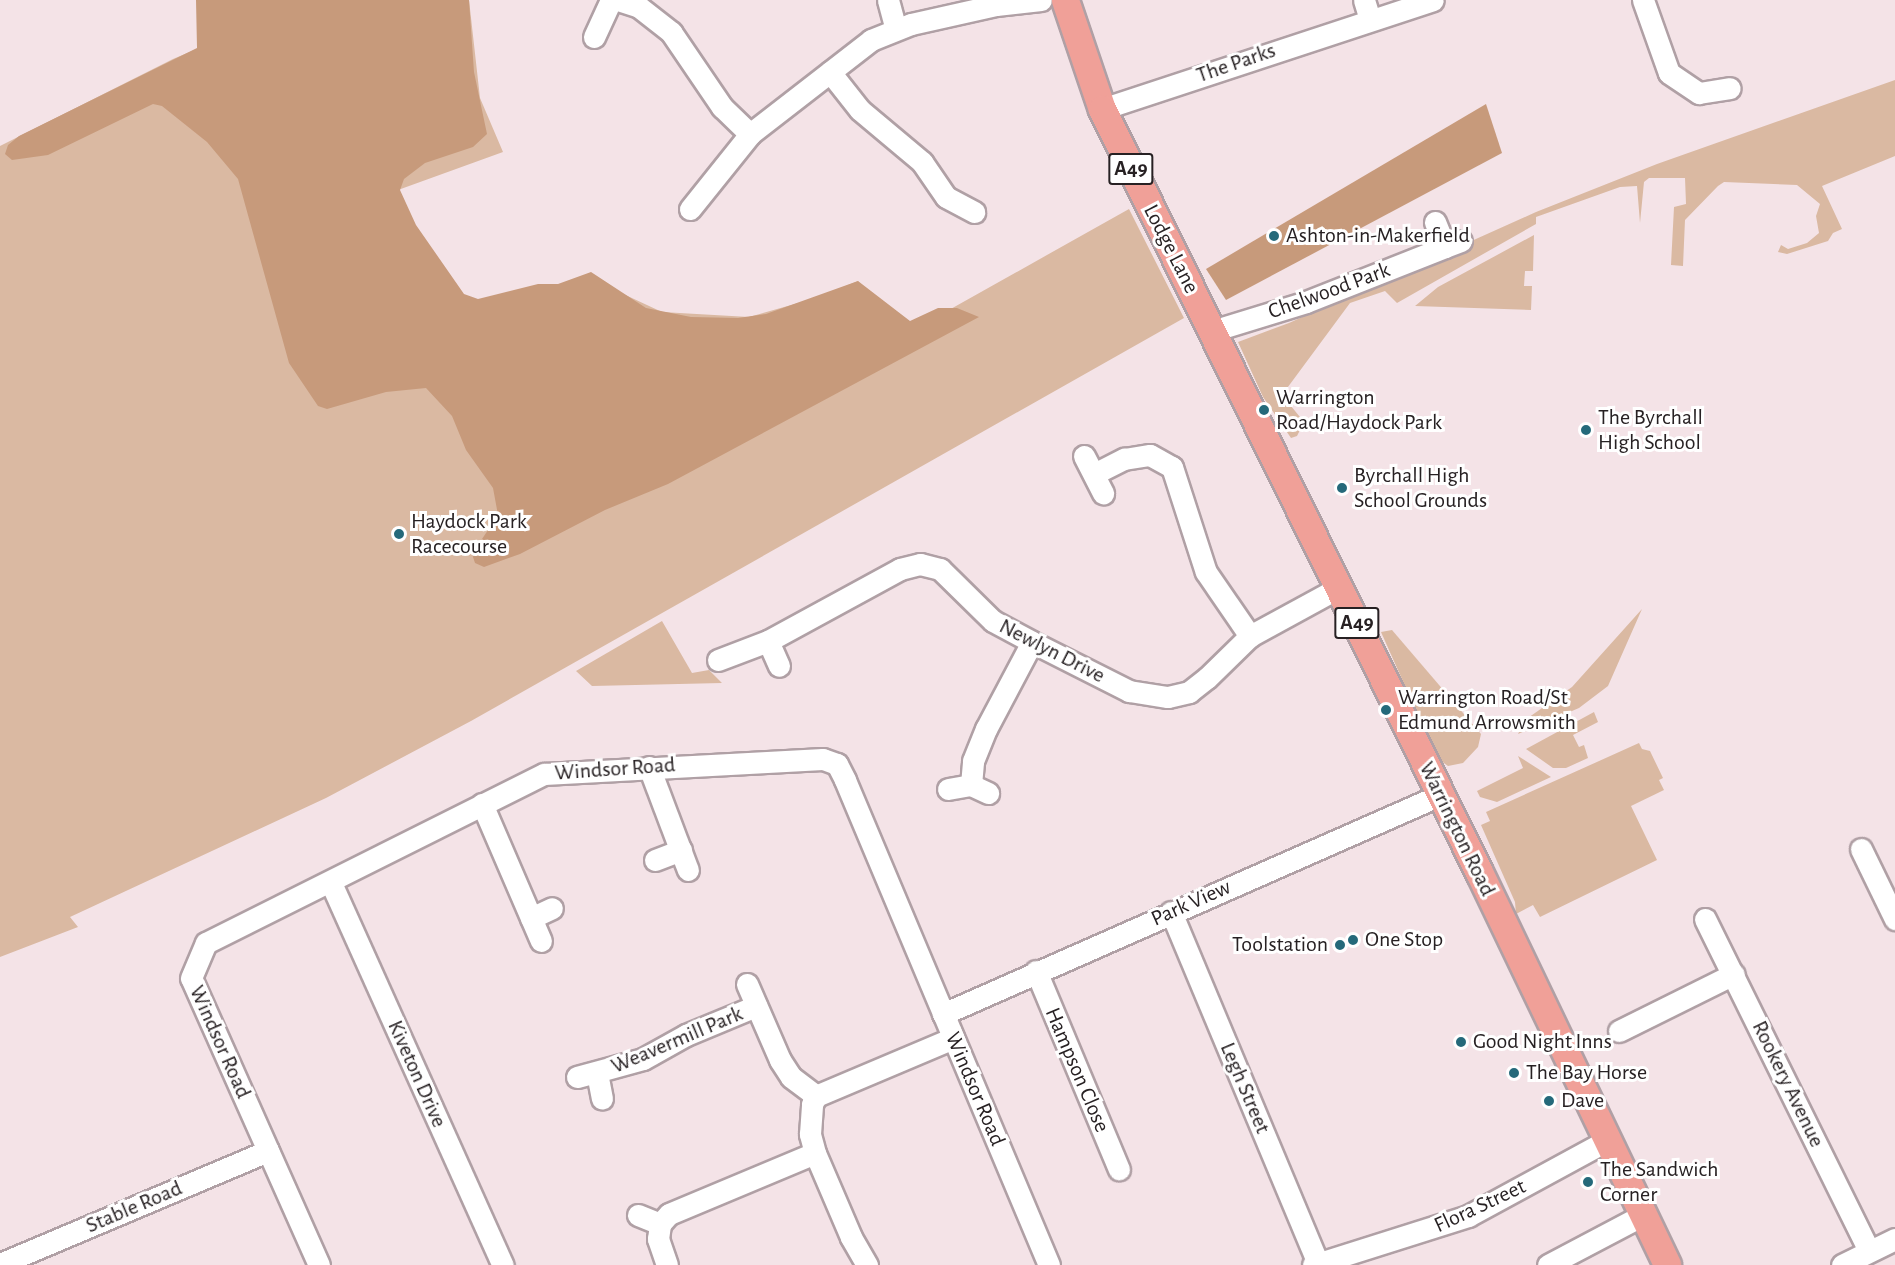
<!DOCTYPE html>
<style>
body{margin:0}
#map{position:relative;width:1895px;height:1265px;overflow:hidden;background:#f4e3e7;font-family:"Alegreya Sans",sans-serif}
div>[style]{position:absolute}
.green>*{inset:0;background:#dab9a2}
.forest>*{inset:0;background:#c79a7b}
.roads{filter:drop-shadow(2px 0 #b0a0a5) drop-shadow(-2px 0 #b0a0a5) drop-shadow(0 2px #b0a0a5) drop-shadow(0 -2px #b0a0a5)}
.minor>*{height:21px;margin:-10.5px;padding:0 10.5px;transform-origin:10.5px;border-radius:10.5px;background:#fff}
.major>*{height:27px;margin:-13.5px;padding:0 13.5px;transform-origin:13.5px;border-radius:13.5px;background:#f0a098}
.dots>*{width:16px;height:16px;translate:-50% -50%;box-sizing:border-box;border:3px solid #fff;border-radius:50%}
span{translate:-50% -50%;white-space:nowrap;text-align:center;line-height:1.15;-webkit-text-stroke:6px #fff;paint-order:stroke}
.shield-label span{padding:2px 4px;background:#fff;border:2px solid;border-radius:4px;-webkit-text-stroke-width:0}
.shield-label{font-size:21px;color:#272123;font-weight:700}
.street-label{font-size:22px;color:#272123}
.poi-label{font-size:22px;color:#272123}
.left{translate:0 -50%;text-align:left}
.right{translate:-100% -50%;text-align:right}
</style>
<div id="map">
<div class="green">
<i style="clip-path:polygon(312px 0,469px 0,480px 98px,503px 152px,398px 190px,453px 318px,619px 292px,662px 312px,749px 317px,816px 298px,858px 281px,899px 338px,1129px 209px,1184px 318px,471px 721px,326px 798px,70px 917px,78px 927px,0 957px,0 146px,173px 59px)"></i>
<i style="clip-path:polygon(1895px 80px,1895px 156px,1822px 186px,1842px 229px,1833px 233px,1828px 241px,1787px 254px,1778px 252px,1781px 245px,1788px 249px,1807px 243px,1819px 233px,1816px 216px,1820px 204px,1797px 185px,1724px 182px,1718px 186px,1685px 220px,1683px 266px,1671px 265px,1674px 207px,1686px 204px,1685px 178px,1649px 178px,1644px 182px,1640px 223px,1637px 186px,1620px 187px,1536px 217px,1536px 224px,1397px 303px,1385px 291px,1350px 303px,1282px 395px,1304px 422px,1297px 436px,1291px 438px,1263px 397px,1238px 342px,1289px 323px,1536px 212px,1657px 164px)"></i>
<i style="clip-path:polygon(1534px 235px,1533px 271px,1525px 271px,1524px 286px,1532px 286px,1531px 310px,1415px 306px,1438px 287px)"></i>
<i style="clip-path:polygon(1642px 609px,1608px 686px,1579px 708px,1518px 734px,1525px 720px,1572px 687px)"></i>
<i style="clip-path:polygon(662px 621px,692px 673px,709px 670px,722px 683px,592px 686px,576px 671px)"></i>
<i style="clip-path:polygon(1392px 630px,1481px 734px,1478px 747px,1463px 763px,1448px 766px,1437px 758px,1381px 632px)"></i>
<i style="clip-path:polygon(1594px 712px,1598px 722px,1573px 735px,1579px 747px,1584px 745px,1588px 758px,1566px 768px,1553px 768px,1526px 749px)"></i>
<i style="clip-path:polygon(1639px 743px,1642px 749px,1650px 751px,1663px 778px,1659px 780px,1664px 790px,1631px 806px,1657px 860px,1540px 917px,1533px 905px,1516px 914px,1515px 902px,1481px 825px,1490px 821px,1486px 812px)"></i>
<i style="clip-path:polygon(1518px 756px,1551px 777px,1497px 802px,1480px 797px,1477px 791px,1523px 768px)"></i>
</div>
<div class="forest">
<i style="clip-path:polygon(196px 0,469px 0,474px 72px,487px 134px,473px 147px,425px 163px,404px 179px,400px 190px,416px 225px,464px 294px,478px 299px,538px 284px,558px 284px,591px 272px,646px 308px,691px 317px,738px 318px,766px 314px,858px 281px,910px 321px,938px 308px,957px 308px,979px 317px,668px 484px,605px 510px,520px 554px,484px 567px,475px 563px,472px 554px,498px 515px,493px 488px,466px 450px,452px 416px,426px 388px,386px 392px,327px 409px,318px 406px,289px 363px,238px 179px,207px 142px,162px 106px,153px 104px,48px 155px,12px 160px,5px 154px,8px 145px,19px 136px,197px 48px)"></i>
<i style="clip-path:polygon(1486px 104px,1502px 153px,1226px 300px,1206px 269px)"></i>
</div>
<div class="roads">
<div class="minor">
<i style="left:618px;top:0;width:22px;rotate:18deg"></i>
<i style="left:639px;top:7px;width:41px;rotate:38deg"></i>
<i style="left:671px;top:32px;width:91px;rotate:55.8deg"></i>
<i style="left:722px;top:107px;width:39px;rotate:44deg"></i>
<i style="left:888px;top:0;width:30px;rotate:75deg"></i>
<i style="left:1364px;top:0;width:21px;rotate:73deg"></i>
<i style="left:1643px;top:0;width:77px;rotate:70.4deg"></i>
<i style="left:1669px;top:73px;width:36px;rotate:34deg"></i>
<i style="left:1699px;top:93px;width:31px;rotate:-9deg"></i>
<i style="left:594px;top:37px;width:41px;rotate:-65.3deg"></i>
<i style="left:830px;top:72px;width:48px;rotate:51.7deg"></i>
<i style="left:860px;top:110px;width:81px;rotate:40deg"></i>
<i style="left:922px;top:162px;width:42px;rotate:55.6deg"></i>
<i style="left:946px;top:197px;width:32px;rotate:28deg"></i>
<i style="left:1102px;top:109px;width:348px;rotate:-18.2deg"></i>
<i style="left:690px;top:209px;width:96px;rotate:-51.3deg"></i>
<i style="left:750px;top:134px;width:153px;rotate:-37.8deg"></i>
<i style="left:871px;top:40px;width:43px;rotate:-21.8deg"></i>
<i style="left:911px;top:24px;width:87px;rotate:-12.6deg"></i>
<i style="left:996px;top:5px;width:45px;rotate:-6.3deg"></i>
<i style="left:1435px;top:222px;width:27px;rotate:68deg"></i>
<i style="left:1445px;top:247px;width:17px;rotate:-21deg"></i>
<i style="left:1212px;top:331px;width:98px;rotate:-17.1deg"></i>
<i style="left:1306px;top:302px;width:149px;rotate:-21.6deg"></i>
<i style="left:1084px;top:456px;width:42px;rotate:62.8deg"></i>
<i style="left:1094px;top:474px;width:34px;rotate:-27deg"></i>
<i style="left:1124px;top:459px;width:26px;rotate:-9deg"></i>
<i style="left:1150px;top:455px;width:25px;rotate:29deg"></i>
<i style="left:1172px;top:467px;width:110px;rotate:72.1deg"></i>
<i style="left:1206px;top:572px;width:78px;rotate:55.5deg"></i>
<i style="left:768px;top:641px;width:27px;rotate:66deg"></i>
<i style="left:718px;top:660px;width:53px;rotate:-20.8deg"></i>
<i style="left:768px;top:641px;width:150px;rotate:-28.6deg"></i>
<i style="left:900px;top:569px;width:21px;rotate:-14deg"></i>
<i style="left:920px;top:564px;width:21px;rotate:14deg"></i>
<i style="left:940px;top:569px;width:74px;rotate:44.5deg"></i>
<i style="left:993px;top:621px;width:44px;rotate:28.3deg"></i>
<i style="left:1032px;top:642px;width:109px;rotate:26.8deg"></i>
<i style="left:1129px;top:691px;width:39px;rotate:9deg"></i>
<i style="left:1168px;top:697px;width:22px;rotate:-13deg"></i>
<i style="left:1189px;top:692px;width:23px;rotate:-38deg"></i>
<i style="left:1207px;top:678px;width:60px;rotate:-44.3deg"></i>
<i style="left:1250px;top:636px;width:102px;rotate:-28.6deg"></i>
<i style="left:649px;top:767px;width:110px;rotate:69.3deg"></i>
<i style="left:971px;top:785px;width:24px;rotate:-85deg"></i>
<i style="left:973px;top:761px;width:35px;rotate:-68deg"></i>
<i style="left:986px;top:729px;width:98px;rotate:-62.1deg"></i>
<i style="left:948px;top:789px;width:23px;rotate:-10deg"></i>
<i style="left:971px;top:785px;width:19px;rotate:25deg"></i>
<i style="left:482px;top:804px;width:149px;rotate:66.7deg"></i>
<i style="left:1861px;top:849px;width:78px;rotate:64.1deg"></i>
<i style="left:655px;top:860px;width:28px;rotate:-21deg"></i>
<i style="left:331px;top:883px;width:419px;rotate:65.8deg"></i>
<i style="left:1171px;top:912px;width:381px;rotate:67.3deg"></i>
<i style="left:531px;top:918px;width:23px;rotate:-25deg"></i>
<i style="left:1705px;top:919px;width:370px;rotate:63.7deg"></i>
<i style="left:1036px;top:971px;width:215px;rotate:67.3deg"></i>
<i style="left:747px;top:984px;width:83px;rotate:66.5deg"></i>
<i style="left:780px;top:1060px;width:20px;rotate:57deg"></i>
<i style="left:791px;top:1077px;width:31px;rotate:37deg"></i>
<i style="left:943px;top:1014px;width:543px;rotate:-23.78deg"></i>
<i style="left:1619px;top:1031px;width:128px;rotate:-26.4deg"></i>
<i style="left:597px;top:1073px;width:26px;rotate:79deg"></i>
<i style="left:577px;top:1077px;width:68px;rotate:-15.3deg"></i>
<i style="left:643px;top:1059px;width:49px;rotate:-29.2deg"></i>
<i style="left:686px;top:1035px;width:76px;rotate:-22.5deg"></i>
<i style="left:638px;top:1215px;width:24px;rotate:22deg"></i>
<i style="left:0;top:1264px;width:291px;rotate:-22.9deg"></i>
<i style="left:319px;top:1265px;width:314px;rotate:-114deg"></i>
<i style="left:191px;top:978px;width:38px;rotate:-67deg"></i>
<i style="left:206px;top:943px;width:378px;rotate:-26.6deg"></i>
<i style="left:544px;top:774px;width:279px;rotate:-3.1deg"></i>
<i style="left:823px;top:759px;width:15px;rotate:20deg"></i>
<i style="left:837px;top:764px;width:18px;rotate:63deg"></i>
<i style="left:845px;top:780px;width:526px;rotate:67.19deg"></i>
<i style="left:667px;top:1265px;width:28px;rotate:-109deg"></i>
<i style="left:658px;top:1239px;width:15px;rotate:-82deg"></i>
<i style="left:660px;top:1224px;width:13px;rotate:-48deg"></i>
<i style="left:669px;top:1214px;width:158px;rotate:-22.7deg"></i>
<i style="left:867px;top:1265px;width:32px;rotate:-120deg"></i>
<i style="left:851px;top:1237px;width:91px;rotate:-113.2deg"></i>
<i style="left:815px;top:1153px;width:20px;rotate:-105deg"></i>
<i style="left:810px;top:1134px;width:30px;rotate:-86deg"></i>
<i style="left:812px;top:1104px;width:9px;rotate:-63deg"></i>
<i style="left:816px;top:1096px;width:149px;rotate:-22.9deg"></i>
<i style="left:1313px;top:1265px;width:163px;rotate:-17.5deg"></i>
<i style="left:1468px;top:1216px;width:157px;rotate:-28.5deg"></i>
<i style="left:1548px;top:1265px;width:107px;rotate:-27.8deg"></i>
<i style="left:1842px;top:1265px;width:59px;rotate:-26.1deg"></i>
</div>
<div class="major">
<i style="left:1065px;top:0;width:115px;rotate:71.3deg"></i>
<i style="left:1102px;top:109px;width:853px;rotate:63.71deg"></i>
<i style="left:1480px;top:874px;width:433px;rotate:64.4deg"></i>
</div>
</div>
<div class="dots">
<i style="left:1274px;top:236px;background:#25697a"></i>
<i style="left:1264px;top:410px;background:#25697a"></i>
<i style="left:1586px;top:430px;background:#25697a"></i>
<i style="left:1342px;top:488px;background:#25697a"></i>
<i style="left:399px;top:534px;background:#25697a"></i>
<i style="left:1386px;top:710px;background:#25697a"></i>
<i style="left:1353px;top:940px;background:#25697a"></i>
<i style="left:1340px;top:945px;background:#25697a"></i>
<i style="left:1461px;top:1042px;background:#25697a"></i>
<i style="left:1514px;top:1073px;background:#25697a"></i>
<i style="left:1549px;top:1101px;background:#25697a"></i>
<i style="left:1588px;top:1182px;background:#25697a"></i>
</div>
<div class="shield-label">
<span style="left:1131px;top:169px">A49</span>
<span style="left:1357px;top:623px">A49</span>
</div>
<div class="street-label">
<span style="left:1236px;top:63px;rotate:-19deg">The Parks</span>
<span style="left:1171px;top:249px;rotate:63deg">Lodge Lane</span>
<span style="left:1329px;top:291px;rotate:-20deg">Chelwood Park</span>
<span style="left:1052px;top:651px;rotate:27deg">Newlyn Drive</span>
<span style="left:615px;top:769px;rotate:-4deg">Windsor Road</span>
<span style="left:1457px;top:829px;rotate:64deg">Warrington Road</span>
<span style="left:1191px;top:903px;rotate:-24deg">Park View</span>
<span style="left:677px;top:1040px;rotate:-23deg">Weavermill Park</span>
<span style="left:220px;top:1042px;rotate:66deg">Windsor Road</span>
<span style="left:1077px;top:1070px;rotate:67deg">Hampson Close</span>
<span style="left:417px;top:1074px;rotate:66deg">Kiveton Drive</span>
<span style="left:1788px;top:1084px;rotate:64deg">Rookery Avenue</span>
<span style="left:1245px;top:1088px;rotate:67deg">Legh Street</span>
<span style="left:975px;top:1089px;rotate:67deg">Windsor Road</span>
<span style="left:1480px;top:1206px;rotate:-25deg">Flora Street</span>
<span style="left:134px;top:1207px;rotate:-23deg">Stable Road</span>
</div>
<div class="poi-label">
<span class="left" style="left:1286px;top:236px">Ashton-in-Makerfield</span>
<span class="left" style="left:1276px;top:410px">Warrington<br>Road/Haydock Park</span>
<span class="left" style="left:1598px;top:430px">The Byrchall<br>High School</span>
<span class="left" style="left:1354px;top:488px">Byrchall High<br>School Grounds</span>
<span class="left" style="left:411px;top:534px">Haydock Park<br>Racecourse</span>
<span class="left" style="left:1398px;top:710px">Warrington Road/St<br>Edmund Arrowsmith</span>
<span class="left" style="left:1365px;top:940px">One Stop</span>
<span class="right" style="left:1328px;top:945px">Toolstation</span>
<span class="left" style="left:1473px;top:1042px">Good Night Inns</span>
<span class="left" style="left:1526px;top:1073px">The Bay Horse</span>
<span class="left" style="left:1561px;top:1101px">Dave</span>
<span class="left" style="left:1600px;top:1182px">The Sandwich<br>Corner</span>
</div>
</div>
